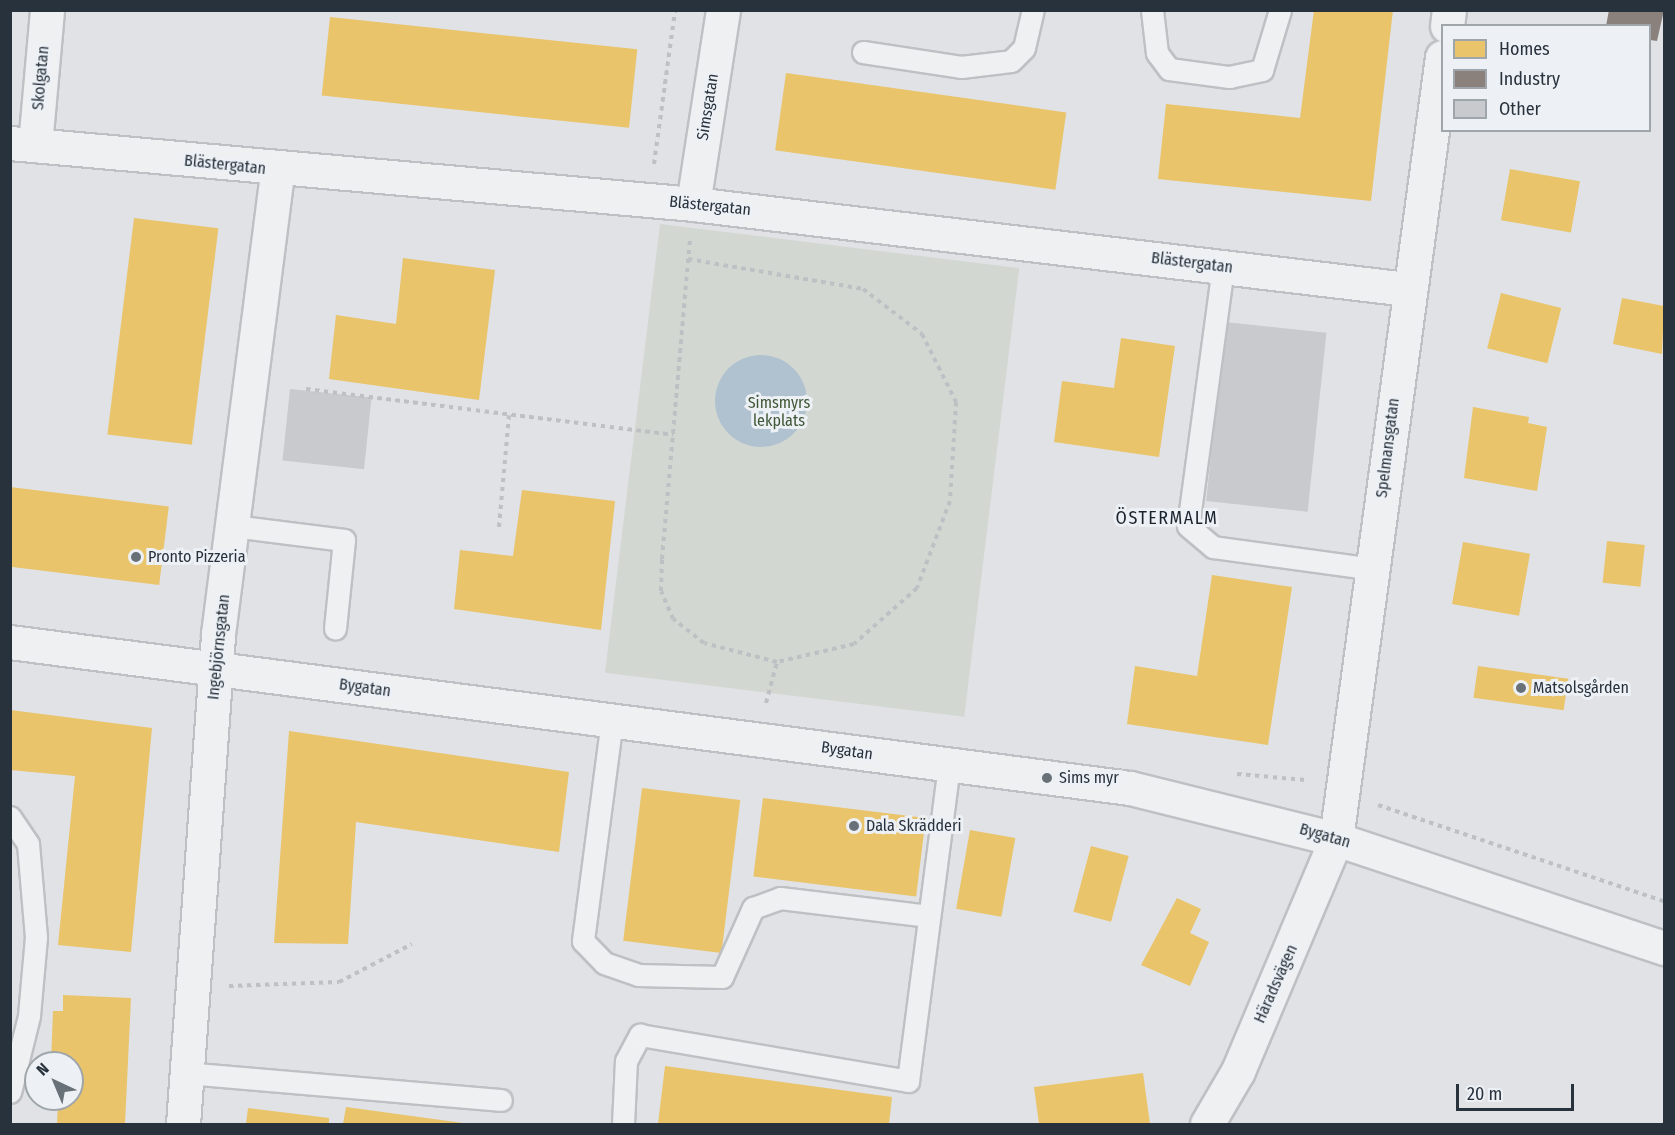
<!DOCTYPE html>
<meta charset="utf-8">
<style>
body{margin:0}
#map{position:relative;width:1675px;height:1135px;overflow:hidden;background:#e0e2e5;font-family:"Fira Sans Condensed",sans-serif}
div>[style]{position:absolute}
.green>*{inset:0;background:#d2d8d1;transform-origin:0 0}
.water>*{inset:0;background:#b0c1cf}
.round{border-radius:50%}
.homes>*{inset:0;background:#e9c46a;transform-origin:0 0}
.industry>*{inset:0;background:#8a817c}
.building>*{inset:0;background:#c8cacd;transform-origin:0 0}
.path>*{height:4px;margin-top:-2px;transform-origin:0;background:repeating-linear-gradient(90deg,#bec1c3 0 4.5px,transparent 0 9px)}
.roads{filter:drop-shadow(2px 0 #bec0c3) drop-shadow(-2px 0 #bec0c3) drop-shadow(0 2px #bec0c3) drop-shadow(0 -2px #bec0c3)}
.lane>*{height:21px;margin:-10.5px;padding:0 10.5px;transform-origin:10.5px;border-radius:10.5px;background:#eff0f2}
.street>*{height:33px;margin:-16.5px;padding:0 16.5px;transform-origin:16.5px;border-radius:16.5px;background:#eff0f2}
.dots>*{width:16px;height:16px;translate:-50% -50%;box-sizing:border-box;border:3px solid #edf1f5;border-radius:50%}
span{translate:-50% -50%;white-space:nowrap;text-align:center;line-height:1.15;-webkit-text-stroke:6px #edf1f5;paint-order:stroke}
.street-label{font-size:16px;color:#28323d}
.park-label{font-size:16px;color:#405737}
.poi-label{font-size:16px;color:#28323d}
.left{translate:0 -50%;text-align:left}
.neighbourhood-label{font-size:18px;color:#1b232d;letter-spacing:1.5px}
.frame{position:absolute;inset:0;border:12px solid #28323d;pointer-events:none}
.legend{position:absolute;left:1441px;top:24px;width:210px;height:108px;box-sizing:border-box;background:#edf1f5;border:2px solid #9ea5ab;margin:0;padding:8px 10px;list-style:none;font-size:18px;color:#28323d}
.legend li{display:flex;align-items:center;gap:12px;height:30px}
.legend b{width:30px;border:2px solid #9ea5ab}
.north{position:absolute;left:24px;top:1051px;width:60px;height:60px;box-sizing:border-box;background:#edf1f5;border:2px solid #9ea5ab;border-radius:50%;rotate:316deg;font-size:16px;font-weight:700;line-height:24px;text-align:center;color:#28323d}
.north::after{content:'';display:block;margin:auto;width:21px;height:27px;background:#687078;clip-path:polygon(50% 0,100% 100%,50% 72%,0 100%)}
.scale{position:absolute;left:1456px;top:1084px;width:118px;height:27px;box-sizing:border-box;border:3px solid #28323d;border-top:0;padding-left:8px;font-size:18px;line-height:21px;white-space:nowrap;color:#28323d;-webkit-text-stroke:4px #edf1f5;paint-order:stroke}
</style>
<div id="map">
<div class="green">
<i style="left:660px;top:224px;width:362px;height:452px;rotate:7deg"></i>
</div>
<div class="water">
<i class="round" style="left:715px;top:355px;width:92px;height:92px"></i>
</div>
<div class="homes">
<i style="clip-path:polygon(1314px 10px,1393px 10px,1371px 201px,1158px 179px,1166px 104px,1300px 118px)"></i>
<i style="left:330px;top:17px;width:309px;height:79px;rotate:6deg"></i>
<i style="left:786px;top:73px;width:283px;height:78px;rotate:8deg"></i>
<i style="left:1510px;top:169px;width:71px;height:52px;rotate:10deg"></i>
<i style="left:134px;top:218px;width:85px;height:218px;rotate:7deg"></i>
<i style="clip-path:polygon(403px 258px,495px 270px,479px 400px,329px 379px,336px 315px,396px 324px)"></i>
<i style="left:1501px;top:293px;width:62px;height:57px;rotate:14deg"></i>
<i style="clip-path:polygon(1622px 298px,1664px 306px,1662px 354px,1613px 344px)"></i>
<i style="clip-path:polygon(1121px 338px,1175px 346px,1159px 457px,1054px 442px,1062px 381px,1114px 388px)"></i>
<i style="clip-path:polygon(1473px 407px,1529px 417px,1528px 423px,1547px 427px,1537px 491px,1464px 478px)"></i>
<i style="left:10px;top:487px;width:160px;height:79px;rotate:7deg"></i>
<i style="clip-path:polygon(522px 490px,615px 501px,601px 630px,454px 609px,460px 550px,513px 556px)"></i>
<i style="left:1607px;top:541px;width:38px;height:42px;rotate:6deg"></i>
<i style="left:1463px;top:542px;width:68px;height:63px;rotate:10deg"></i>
<i style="clip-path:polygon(1212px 575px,1292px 587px,1268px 745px,1127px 724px,1135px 666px,1197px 676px)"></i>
<i style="left:1478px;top:666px;width:91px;height:32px;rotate:8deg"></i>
<i style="clip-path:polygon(10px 710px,152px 728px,131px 952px,58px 945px,75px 776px,10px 770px)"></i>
<i style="clip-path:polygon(289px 731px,569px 772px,559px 852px,356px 822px,348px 944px,274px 943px)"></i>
<i style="left:642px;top:788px;width:99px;height:154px;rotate:7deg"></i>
<i style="left:763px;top:798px;width:164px;height:79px;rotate:7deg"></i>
<i style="left:970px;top:830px;width:46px;height:80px;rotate:10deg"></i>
<i style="left:1091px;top:846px;width:39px;height:68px;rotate:15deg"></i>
<i style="clip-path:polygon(1177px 898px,1201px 909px,1190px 933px,1209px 942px,1190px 986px,1141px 965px)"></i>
<i style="clip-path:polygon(63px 995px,131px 998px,125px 1124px,57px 1124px,58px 1099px,72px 1099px,72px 1063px,51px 1063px,53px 1011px,63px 1011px)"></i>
<i style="clip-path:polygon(665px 1066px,892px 1097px,889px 1124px,658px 1124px)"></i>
<i style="clip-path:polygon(1143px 1073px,1150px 1124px,1039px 1124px,1034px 1087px)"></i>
<i style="clip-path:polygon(346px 1107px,463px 1123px,463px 1124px,343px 1124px)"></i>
<i style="clip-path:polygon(248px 1108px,329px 1118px,329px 1124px,246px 1124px)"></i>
</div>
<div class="industry">
<i style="clip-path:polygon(1609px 10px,1664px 10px,1657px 41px,1650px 40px,1650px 26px,1606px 26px)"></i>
</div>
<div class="building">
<i style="left:1225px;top:322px;width:102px;height:180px;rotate:6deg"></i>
<i style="left:290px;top:389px;width:82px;height:72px;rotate:6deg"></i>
</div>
<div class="path">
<i style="left:654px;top:164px;width:155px;rotate:-82.2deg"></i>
<i style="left:688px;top:259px;width:178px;rotate:9.7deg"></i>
<i style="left:863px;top:289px;width:74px;rotate:37.3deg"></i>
<i style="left:922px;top:334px;width:76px;rotate:63.4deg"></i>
<i style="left:956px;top:402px;width:99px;rotate:93.5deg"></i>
<i style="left:950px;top:501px;width:93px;rotate:110.8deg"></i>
<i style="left:917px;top:588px;width:84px;rotate:138.4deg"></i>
<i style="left:854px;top:644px;width:79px;rotate:166.8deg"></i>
<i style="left:777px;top:662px;width:75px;rotate:-165.4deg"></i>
<i style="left:704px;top:643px;width:39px;rotate:-142deg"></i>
<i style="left:673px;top:619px;width:30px;rotate:-113deg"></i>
<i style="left:661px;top:591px;width:32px;rotate:-88deg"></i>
<i style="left:662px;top:559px;width:321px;rotate:-85deg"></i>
<i style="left:306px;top:389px;width:370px;rotate:7.1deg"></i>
<i style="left:499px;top:527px;width:112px;rotate:-84.9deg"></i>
<i style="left:766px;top:703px;width:42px;rotate:-75deg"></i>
<i style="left:1237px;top:774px;width:69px;rotate:5deg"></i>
<i style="left:1378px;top:805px;width:302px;rotate:18.6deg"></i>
<i style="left:229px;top:986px;width:110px;rotate:-2.1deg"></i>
<i style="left:339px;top:982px;width:82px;rotate:-27.5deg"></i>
</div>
<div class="roads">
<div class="lane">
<i style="left:1152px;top:10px;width:43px;rotate:83.4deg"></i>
<i style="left:1157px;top:53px;width:20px;rotate:53deg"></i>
<i style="left:1169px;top:69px;width:61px;rotate:7.6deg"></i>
<i style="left:1229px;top:77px;width:34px;rotate:-12deg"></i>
<i style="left:1262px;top:70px;width:63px;rotate:-73.3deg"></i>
<i style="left:863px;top:52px;width:99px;rotate:8.7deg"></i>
<i style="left:961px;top:67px;width:50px;rotate:-6.8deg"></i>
<i style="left:1011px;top:61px;width:18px;rotate:-45deg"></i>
<i style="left:1024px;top:48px;width:39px;rotate:-77deg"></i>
<i style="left:1223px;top:267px;width:261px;rotate:97.7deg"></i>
<i style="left:1188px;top:526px;width:33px;rotate:40deg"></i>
<i style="left:1213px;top:547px;width:162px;rotate:7.8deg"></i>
<i style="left:233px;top:526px;width:112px;rotate:7.2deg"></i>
<i style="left:344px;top:540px;width:89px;rotate:95.8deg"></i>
<i style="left:612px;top:720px;width:223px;rotate:97.5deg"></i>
<i style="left:583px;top:941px;width:30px;rotate:46deg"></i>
<i style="left:604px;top:963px;width:36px;rotate:19deg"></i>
<i style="left:638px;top:975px;width:84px;rotate:1.4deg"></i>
<i style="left:722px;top:977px;width:76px;rotate:-65.8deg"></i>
<i style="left:753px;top:908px;width:29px;rotate:-20deg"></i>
<i style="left:780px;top:898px;width:150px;rotate:6.9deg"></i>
<i style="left:10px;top:817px;width:32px;rotate:56deg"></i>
<i style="left:28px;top:844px;width:93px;rotate:85.1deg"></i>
<i style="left:36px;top:937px;width:79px;rotate:95.1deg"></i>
<i style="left:29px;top:1016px;width:78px;rotate:104deg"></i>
<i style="left:186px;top:1073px;width:316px;rotate:4.9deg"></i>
<i style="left:623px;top:1124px;width:63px;rotate:-87.3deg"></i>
<i style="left:626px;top:1061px;width:30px;rotate:-62deg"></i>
<i style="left:640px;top:1035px;width:272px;rotate:9.7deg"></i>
<i style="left:908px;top:1081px;width:319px;rotate:-82.6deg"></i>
</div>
<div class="street">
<i style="left:1447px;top:26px;width:16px;rotate:-83deg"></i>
<i style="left:10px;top:143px;width:686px;rotate:5.1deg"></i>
<i style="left:693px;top:204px;width:719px;rotate:6.79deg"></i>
<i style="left:35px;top:145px;width:136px;rotate:-84.9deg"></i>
<i style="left:693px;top:204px;width:196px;rotate:-81.2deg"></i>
<i style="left:10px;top:642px;width:1129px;rotate:7.43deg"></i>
<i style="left:1130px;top:788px;width:212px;rotate:13.9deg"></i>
<i style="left:1336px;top:839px;width:346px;rotate:18.4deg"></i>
<i style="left:183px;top:1124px;width:491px;rotate:-85.9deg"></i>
<i style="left:218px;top:634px;width:467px;rotate:-82.7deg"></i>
<i style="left:1207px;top:1124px;width:61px;rotate:-59.7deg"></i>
<i style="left:1238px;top:1071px;width:252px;rotate:-67.1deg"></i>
<i style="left:1336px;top:839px;width:789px;rotate:-82.28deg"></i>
</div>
</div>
<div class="dots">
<i style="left:136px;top:557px;background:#687078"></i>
<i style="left:1521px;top:688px;background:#687078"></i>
<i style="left:1047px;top:778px;background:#687078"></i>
<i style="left:854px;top:826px;background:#687078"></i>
</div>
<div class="street-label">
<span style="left:41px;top:78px;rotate:-85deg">Skolgatan</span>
<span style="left:708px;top:107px;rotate:-81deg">Simsgatan</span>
<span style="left:225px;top:165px;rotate:6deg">Blästergatan</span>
<span style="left:710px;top:206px;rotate:6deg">Blästergatan</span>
<span style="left:1192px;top:263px;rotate:7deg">Blästergatan</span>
<span style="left:1388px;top:448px;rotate:-83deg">Spelmansgatan</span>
<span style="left:219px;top:647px;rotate:-84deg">Ingebjörnsgatan</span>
<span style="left:365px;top:688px;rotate:8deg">Bygatan</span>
<span style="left:847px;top:751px;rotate:8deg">Bygatan</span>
<span style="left:1325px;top:836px;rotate:16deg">Bygatan</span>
<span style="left:1276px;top:984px;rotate:-66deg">Häradsvägen</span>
</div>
<div class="park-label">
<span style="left:779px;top:412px">Simsmyrs<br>lekplats</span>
</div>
<div class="poi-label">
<span class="left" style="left:148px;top:557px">Pronto Pizzeria</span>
<span class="left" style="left:1533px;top:688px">Matsolsgården</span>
<span class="left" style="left:1059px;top:778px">Sims myr</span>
<span class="left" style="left:866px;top:826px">Dala Skrädderi</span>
</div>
<div class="neighbourhood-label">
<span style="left:1167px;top:518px">ÖSTERMALM</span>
</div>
<div class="frame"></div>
<ul class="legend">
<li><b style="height:16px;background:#e9c46a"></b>Homes</li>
<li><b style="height:16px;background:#8a817c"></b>Industry</li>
<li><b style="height:16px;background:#c8cacd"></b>Other</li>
</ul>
<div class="north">N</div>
<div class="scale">20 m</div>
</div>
